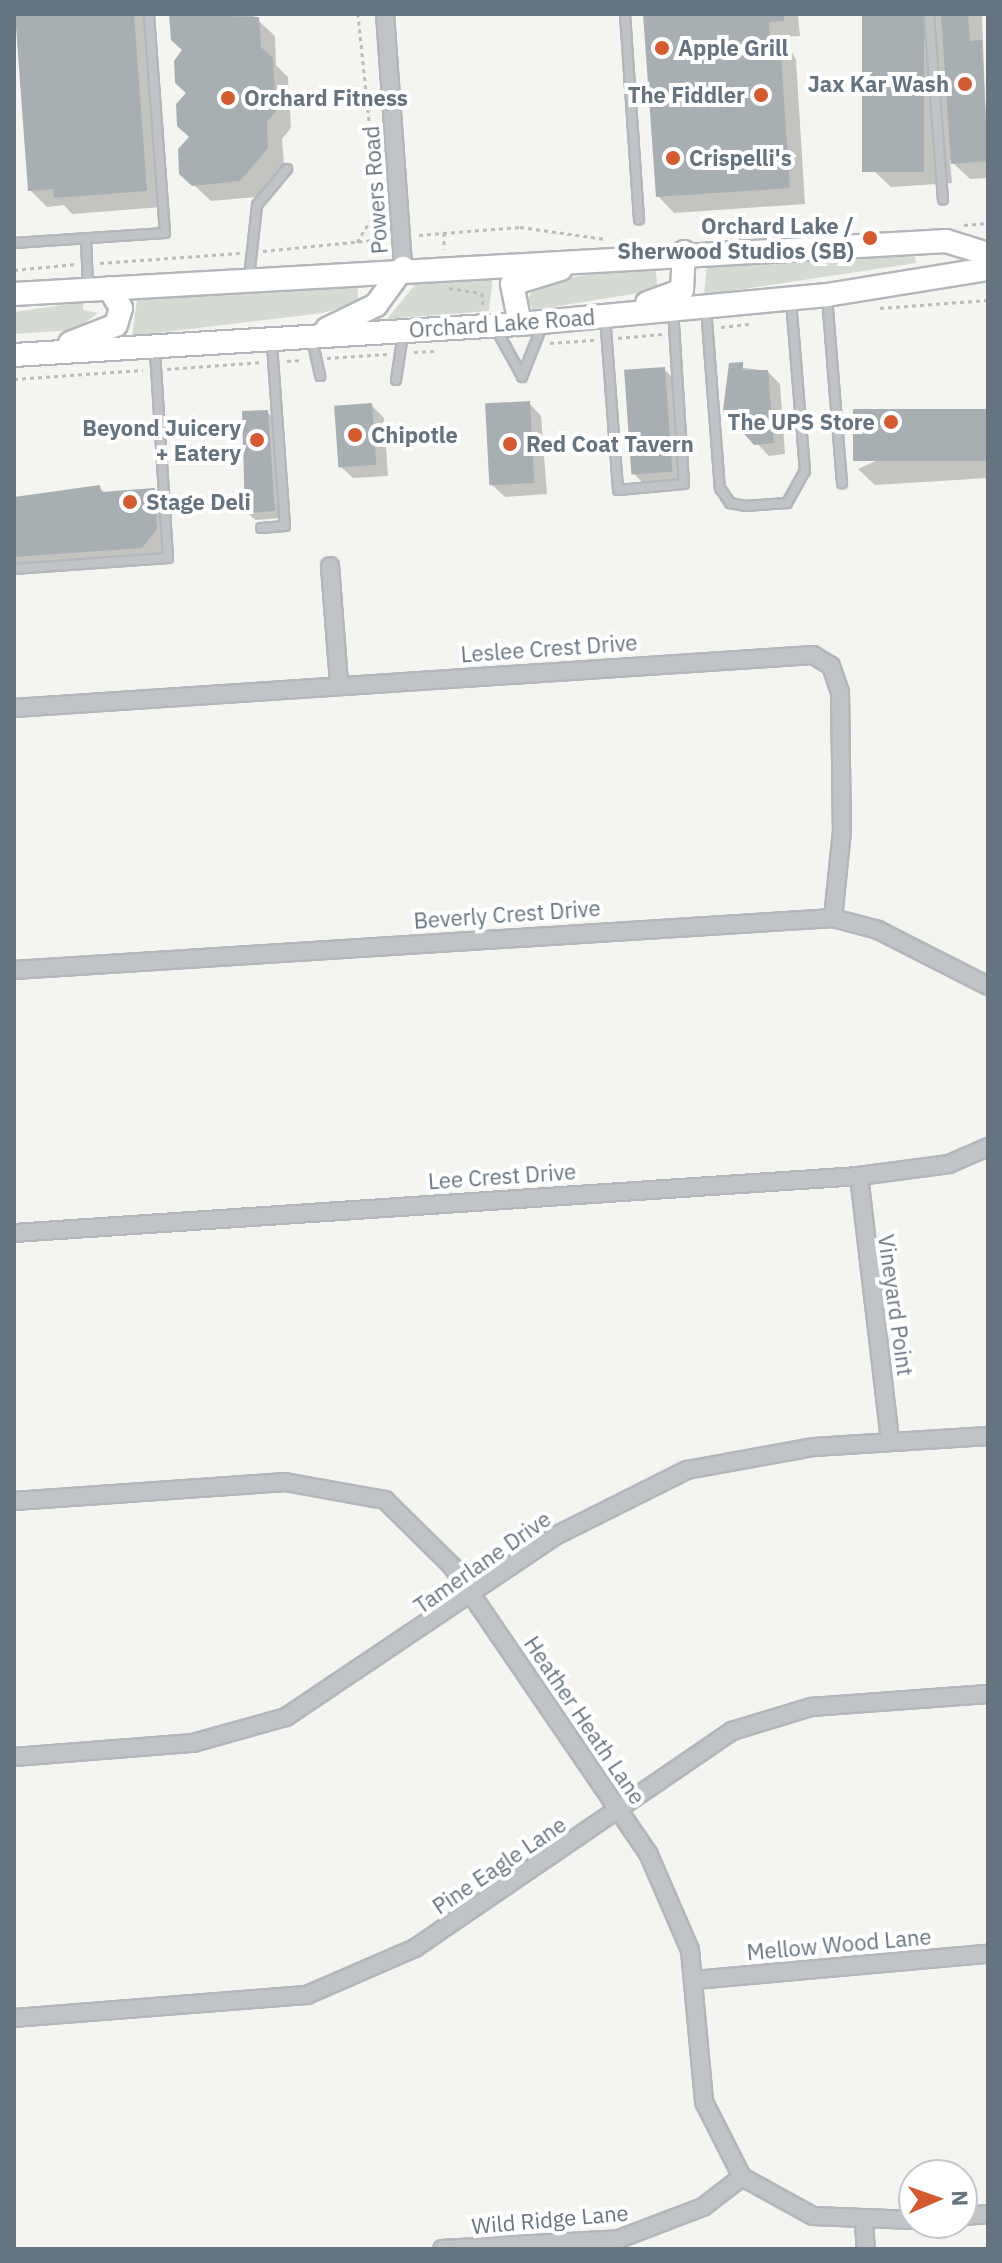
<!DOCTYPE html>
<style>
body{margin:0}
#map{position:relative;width:1002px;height:2263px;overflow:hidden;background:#f4f4f1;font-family:"IBM Plex Sans",sans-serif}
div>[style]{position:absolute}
.green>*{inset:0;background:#d5dbd2}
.shadow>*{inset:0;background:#0003}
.building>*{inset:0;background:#a8afb3;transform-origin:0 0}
.path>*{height:3px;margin-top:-1.5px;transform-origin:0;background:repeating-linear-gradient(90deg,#babcbe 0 4px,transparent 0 8px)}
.roads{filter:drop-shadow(2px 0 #b3b7bb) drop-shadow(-2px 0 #b3b7bb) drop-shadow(0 2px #b3b7bb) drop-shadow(0 -2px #b3b7bb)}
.lane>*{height:8px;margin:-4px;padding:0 4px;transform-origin:4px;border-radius:4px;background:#c0c4c7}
.street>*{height:16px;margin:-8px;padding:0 8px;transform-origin:8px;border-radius:8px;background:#c0c4c7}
.secondary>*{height:22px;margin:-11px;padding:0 11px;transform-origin:11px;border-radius:11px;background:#fff}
.dots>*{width:22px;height:22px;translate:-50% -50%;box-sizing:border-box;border:4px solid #fff;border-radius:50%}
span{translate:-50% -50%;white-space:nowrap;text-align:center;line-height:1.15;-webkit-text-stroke:8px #fff;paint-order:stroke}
.poi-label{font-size:22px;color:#667480;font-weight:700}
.left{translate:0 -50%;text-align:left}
.right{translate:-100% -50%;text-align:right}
.street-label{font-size:22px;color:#667480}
.frame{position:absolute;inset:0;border:16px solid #667480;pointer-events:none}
.north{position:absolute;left:898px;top:2159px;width:80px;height:80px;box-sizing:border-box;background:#fff;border:2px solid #c2c7cc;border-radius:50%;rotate:88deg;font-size:22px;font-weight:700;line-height:32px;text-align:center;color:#667480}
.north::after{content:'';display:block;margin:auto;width:28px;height:36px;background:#d55a30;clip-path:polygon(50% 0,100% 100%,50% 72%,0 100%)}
</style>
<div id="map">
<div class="green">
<i style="clip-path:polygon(915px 256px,916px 263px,704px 295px,707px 264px)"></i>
<i style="clip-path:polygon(655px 265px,658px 290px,552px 307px,533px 309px,527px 300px,538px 282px)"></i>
<i style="clip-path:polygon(493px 275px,489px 311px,387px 319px,418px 281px)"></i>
<i style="clip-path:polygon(358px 284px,358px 302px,323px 313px,132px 336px,137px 299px)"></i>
<i style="clip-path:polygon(83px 302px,83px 310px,98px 313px,75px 330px,14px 334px,14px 312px)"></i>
</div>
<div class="shadow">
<i style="clip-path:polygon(17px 14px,148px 14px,162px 207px,72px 214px,64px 205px,47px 207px,30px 190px)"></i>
<i style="clip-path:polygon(171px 14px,251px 14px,275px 36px,276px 65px,288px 77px,291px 128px,282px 139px,284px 165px,257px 197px,211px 201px,181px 173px,191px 137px,184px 51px,173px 39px)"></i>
<i style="clip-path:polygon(645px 14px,798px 14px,800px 36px,784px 37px,796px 60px,805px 204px,674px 213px,658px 196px)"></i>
<i style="clip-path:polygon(864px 14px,982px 14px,988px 178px,970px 179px,950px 160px,952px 183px,891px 187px,874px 171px)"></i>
<i style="clip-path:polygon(731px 366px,767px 371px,780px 384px,785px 454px,769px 456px,725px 409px)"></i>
<i style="clip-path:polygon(664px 369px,681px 386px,688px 487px,650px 490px,634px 474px)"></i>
<i style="clip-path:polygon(529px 403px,541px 416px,547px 494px,505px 497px,492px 485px)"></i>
<i style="clip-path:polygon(371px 405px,384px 418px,388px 476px,353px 478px,340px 466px)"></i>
<i style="clip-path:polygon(988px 411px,988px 478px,875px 485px,858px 469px)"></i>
<i style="clip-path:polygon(267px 412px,280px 424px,282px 518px,255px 520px,247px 512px)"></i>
<i style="clip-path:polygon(99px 487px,106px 494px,154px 490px,166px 502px,169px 542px,155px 560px,14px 569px,14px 499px)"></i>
</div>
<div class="building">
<i style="clip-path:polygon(15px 14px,134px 14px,147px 191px,54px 198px,53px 189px,28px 191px)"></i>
<i style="clip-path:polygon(169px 14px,259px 17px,261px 47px,273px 58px,276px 111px,267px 122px,268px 148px,240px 181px,192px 186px,179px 174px,178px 149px,189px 137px,177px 126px,176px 104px,186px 93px,175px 83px,174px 61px,182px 50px,171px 40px)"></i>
<i style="clip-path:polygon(643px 14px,784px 14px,784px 21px,769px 22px,770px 42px,780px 42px,790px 188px,656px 197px)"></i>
<i style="left:862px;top:14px;width:62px;height:158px"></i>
<i style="clip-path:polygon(941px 14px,968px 14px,970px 41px,982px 40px,988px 161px,951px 164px)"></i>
<i style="clip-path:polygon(743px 362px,743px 370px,768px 370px,774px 443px,754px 445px,723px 410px,729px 363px)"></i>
<i style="left:665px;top:367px;width:105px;height:41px;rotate:86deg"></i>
<i style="left:530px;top:401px;width:82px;height:45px;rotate:87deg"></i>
<i style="left:372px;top:403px;width:62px;height:38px;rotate:86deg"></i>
<i style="left:988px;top:409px;width:52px;height:135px;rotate:90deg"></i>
<i style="clip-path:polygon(268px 410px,275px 511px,245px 513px,242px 411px)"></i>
<i style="clip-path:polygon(100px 485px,101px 492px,155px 488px,157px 529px,142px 548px,14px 557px,14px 497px)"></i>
</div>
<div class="path">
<i style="left:964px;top:225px;width:24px;rotate:-5deg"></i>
<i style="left:444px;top:233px;width:16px;rotate:90deg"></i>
<i style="left:419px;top:235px;width:101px;rotate:-4.5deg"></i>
<i style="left:520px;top:227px;width:86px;rotate:8deg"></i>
<i style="left:357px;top:242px;width:40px;rotate:-58deg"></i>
<i style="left:378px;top:208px;width:195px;rotate:-95.9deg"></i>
<i style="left:263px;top:251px;width:121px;rotate:-5.7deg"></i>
<i style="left:100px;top:263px;width:140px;rotate:-4.1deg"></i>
<i style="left:14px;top:270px;width:62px;rotate:-5.5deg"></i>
<i style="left:449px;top:288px;width:33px;rotate:9deg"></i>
<i style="left:482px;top:293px;width:13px;rotate:86deg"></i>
<i style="left:880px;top:308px;width:108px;rotate:-4.2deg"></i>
<i style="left:721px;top:327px;width:28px;rotate:-6deg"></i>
<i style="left:618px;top:338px;width:44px;rotate:-5.2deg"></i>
<i style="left:550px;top:343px;width:44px;rotate:-3.9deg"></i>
<i style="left:414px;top:352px;width:21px;rotate:-3deg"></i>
<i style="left:327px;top:358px;width:60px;rotate:-3.8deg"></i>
<i style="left:287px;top:361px;width:16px;rotate:-4deg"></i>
<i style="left:167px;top:369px;width:96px;rotate:-4.2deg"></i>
<i style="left:14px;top:379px;width:129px;rotate:-4deg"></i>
</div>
<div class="roads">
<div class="lane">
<i style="left:625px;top:14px;width:206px;rotate:86.1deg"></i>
<i style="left:929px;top:14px;width:186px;rotate:85.7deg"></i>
<i style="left:86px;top:239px;width:47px;rotate:87.6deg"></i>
<i style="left:14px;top:243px;width:151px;rotate:-3.8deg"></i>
<i style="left:165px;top:233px;width:220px;rotate:-94.2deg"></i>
<i style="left:249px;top:278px;width:73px;rotate:-83.7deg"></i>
<i style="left:257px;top:205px;width:47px;rotate:-50.2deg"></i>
<i style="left:827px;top:297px;width:187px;rotate:85.4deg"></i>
<i style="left:706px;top:308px;width:181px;rotate:85.6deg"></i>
<i style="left:720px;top:488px;width:18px;rotate:56deg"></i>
<i style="left:730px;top:503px;width:15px;rotate:11deg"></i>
<i style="left:745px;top:506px;width:42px;rotate:-4.1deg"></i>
<i style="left:787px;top:503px;width:37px;rotate:-61deg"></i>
<i style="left:805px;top:471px;width:173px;rotate:-94.7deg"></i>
<i style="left:605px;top:316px;width:174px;rotate:85.7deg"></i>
<i style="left:618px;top:490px;width:66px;rotate:-5.2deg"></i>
<i style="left:684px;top:484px;width:174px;rotate:-93.6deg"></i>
<i style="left:496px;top:329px;width:54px;rotate:61deg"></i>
<i style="left:312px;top:340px;width:37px;rotate:77deg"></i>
<i style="left:522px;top:377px;width:55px;rotate:-68.6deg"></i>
<i style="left:396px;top:380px;width:47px;rotate:-81.3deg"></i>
<i style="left:261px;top:528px;width:24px;rotate:-5deg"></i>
<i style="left:285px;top:526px;width:183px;rotate:-94.1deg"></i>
<i style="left:14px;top:569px;width:154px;rotate:-4.1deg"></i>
<i style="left:168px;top:558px;width:209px;rotate:-93.6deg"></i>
</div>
<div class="street">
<i style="left:385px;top:14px;width:255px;rotate:85.9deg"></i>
<i style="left:330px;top:566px;width:117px;rotate:85.6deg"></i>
<i style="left:14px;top:708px;width:801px;rotate:-3.8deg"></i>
<i style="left:813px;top:655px;width:21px;rotate:31deg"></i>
<i style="left:831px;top:666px;width:28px;rotate:71deg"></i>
<i style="left:840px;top:692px;width:139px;rotate:89.2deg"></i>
<i style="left:842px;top:831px;width:87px;rotate:95.9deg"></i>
<i style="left:14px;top:970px;width:821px;rotate:-3.63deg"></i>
<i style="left:833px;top:918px;width:47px;rotate:14.9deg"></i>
<i style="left:878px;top:930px;width:123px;rotate:27deg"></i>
<i style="left:859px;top:1176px;width:267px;rotate:83.3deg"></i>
<i style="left:14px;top:1233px;width:847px;rotate:-3.86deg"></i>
<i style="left:859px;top:1176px;width:91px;rotate:-7.6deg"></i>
<i style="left:949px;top:1164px;width:43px;rotate:-23.6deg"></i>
<i style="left:14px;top:1501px;width:272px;rotate:-4deg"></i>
<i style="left:285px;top:1482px;width:102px;rotate:10.2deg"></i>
<i style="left:385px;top:1500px;width:94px;rotate:44.6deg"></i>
<i style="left:452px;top:1566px;width:348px;rotate:55.7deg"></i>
<i style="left:648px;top:1853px;width:106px;rotate:66.6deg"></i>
<i style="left:690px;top:1950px;width:153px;rotate:84.7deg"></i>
<i style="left:704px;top:2102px;width:84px;rotate:63.1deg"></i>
<i style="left:742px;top:2177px;width:81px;rotate:28.8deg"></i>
<i style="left:813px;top:2216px;width:101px;rotate:2.3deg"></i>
<i style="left:14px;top:1757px;width:180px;rotate:-4.5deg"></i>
<i style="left:193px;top:1743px;width:97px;rotate:-15.6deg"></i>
<i style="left:286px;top:1717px;width:326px;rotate:-33.9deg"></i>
<i style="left:557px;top:1535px;width:145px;rotate:-26.6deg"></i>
<i style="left:687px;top:1470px;width:129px;rotate:-10.3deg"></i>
<i style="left:814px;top:1447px;width:174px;rotate:-3.6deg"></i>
<i style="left:694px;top:1980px;width:295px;rotate:-5.1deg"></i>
<i style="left:14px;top:2018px;width:294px;rotate:-4.5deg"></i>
<i style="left:307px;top:1995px;width:118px;rotate:-23.5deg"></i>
<i style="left:415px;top:1948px;width:384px;rotate:-34.4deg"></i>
<i style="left:732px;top:1731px;width:83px;rotate:-16.9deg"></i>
<i style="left:811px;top:1707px;width:177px;rotate:-4.2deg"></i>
<i style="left:962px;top:2216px;width:26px;rotate:-4deg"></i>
<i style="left:864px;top:2223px;width:26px;rotate:86deg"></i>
<i style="left:442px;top:2249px;width:177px;rotate:-3.2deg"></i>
<i style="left:619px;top:2239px;width:90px;rotate:-20.9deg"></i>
<i style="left:703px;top:2207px;width:49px;rotate:-37.6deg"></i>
</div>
<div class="secondary">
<i style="left:14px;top:294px;width:934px;rotate:-3.25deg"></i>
<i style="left:946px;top:241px;width:44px;rotate:17.2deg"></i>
<i style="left:647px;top:303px;width:37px;rotate:-20deg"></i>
<i style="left:682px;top:290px;width:38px;rotate:-87deg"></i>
<i style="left:520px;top:324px;width:41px;rotate:-101.3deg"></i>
<i style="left:512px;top:284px;width:51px;rotate:-17deg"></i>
<i style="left:327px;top:329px;width:55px;rotate:-26.1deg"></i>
<i style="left:376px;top:305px;width:46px;rotate:-53.9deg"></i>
<i style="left:70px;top:343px;width:49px;rotate:-21.4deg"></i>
<i style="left:116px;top:325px;width:18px;rotate:-74deg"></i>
<i style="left:121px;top:308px;width:23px;rotate:-121deg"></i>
<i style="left:14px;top:355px;width:507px;rotate:-3.51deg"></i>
<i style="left:520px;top:324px;width:308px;rotate:-5.4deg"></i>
<i style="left:827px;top:295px;width:163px;rotate:-9.2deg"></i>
</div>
</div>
<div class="dots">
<i style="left:662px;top:48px;background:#d55a30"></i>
<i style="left:965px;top:84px;background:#d55a30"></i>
<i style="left:761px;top:95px;background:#d55a30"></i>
<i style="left:228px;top:98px;background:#d55a30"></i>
<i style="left:673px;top:158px;background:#d55a30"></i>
<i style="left:870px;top:238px;background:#d55a30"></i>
<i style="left:891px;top:422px;background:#d55a30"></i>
<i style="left:355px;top:435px;background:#d55a30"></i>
<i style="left:257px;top:440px;background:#d55a30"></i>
<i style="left:510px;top:444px;background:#d55a30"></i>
<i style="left:130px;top:502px;background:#d55a30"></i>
</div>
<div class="poi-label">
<span class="left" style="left:678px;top:48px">Apple Grill</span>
<span class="right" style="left:949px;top:84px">Jax Kar Wash</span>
<span class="right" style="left:745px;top:95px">The Fiddler</span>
<span class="left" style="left:244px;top:98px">Orchard Fitness</span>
<span class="left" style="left:689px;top:158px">Crispelli's</span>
<span class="right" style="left:854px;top:238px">Orchard Lake /<br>Sherwood Studios (SB)</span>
<span class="right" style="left:875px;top:422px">The UPS Store</span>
<span class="right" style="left:241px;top:440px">Beyond Juicery<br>+ Eatery</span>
<span class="left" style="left:371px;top:435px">Chipotle</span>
<span class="left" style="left:526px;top:444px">Red Coat Tavern</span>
<span class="left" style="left:146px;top:502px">Stage Deli</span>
</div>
<div class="street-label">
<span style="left:375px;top:190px;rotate:-94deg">Powers Road</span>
<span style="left:502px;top:323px;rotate:-4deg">Orchard Lake Road</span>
<span style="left:549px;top:648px;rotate:-4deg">Leslee Crest Drive</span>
<span style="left:507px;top:914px;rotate:-4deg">Beverly Crest Drive</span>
<span style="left:502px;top:1176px;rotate:-4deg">Lee Crest Drive</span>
<span style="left:896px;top:1305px;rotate:82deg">Vineyard Point</span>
<span style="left:482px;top:1562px;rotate:-35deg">Tamerlane Drive</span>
<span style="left:585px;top:1720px;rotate:56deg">Heather Heath Lane</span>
<span style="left:499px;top:1865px;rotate:-34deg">Pine Eagle Lane</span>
<span style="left:839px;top:1944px;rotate:-5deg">Mellow Wood Lane</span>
<span style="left:550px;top:2219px;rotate:-5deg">Wild Ridge Lane</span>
</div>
<div class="frame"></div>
<div class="north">N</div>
</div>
